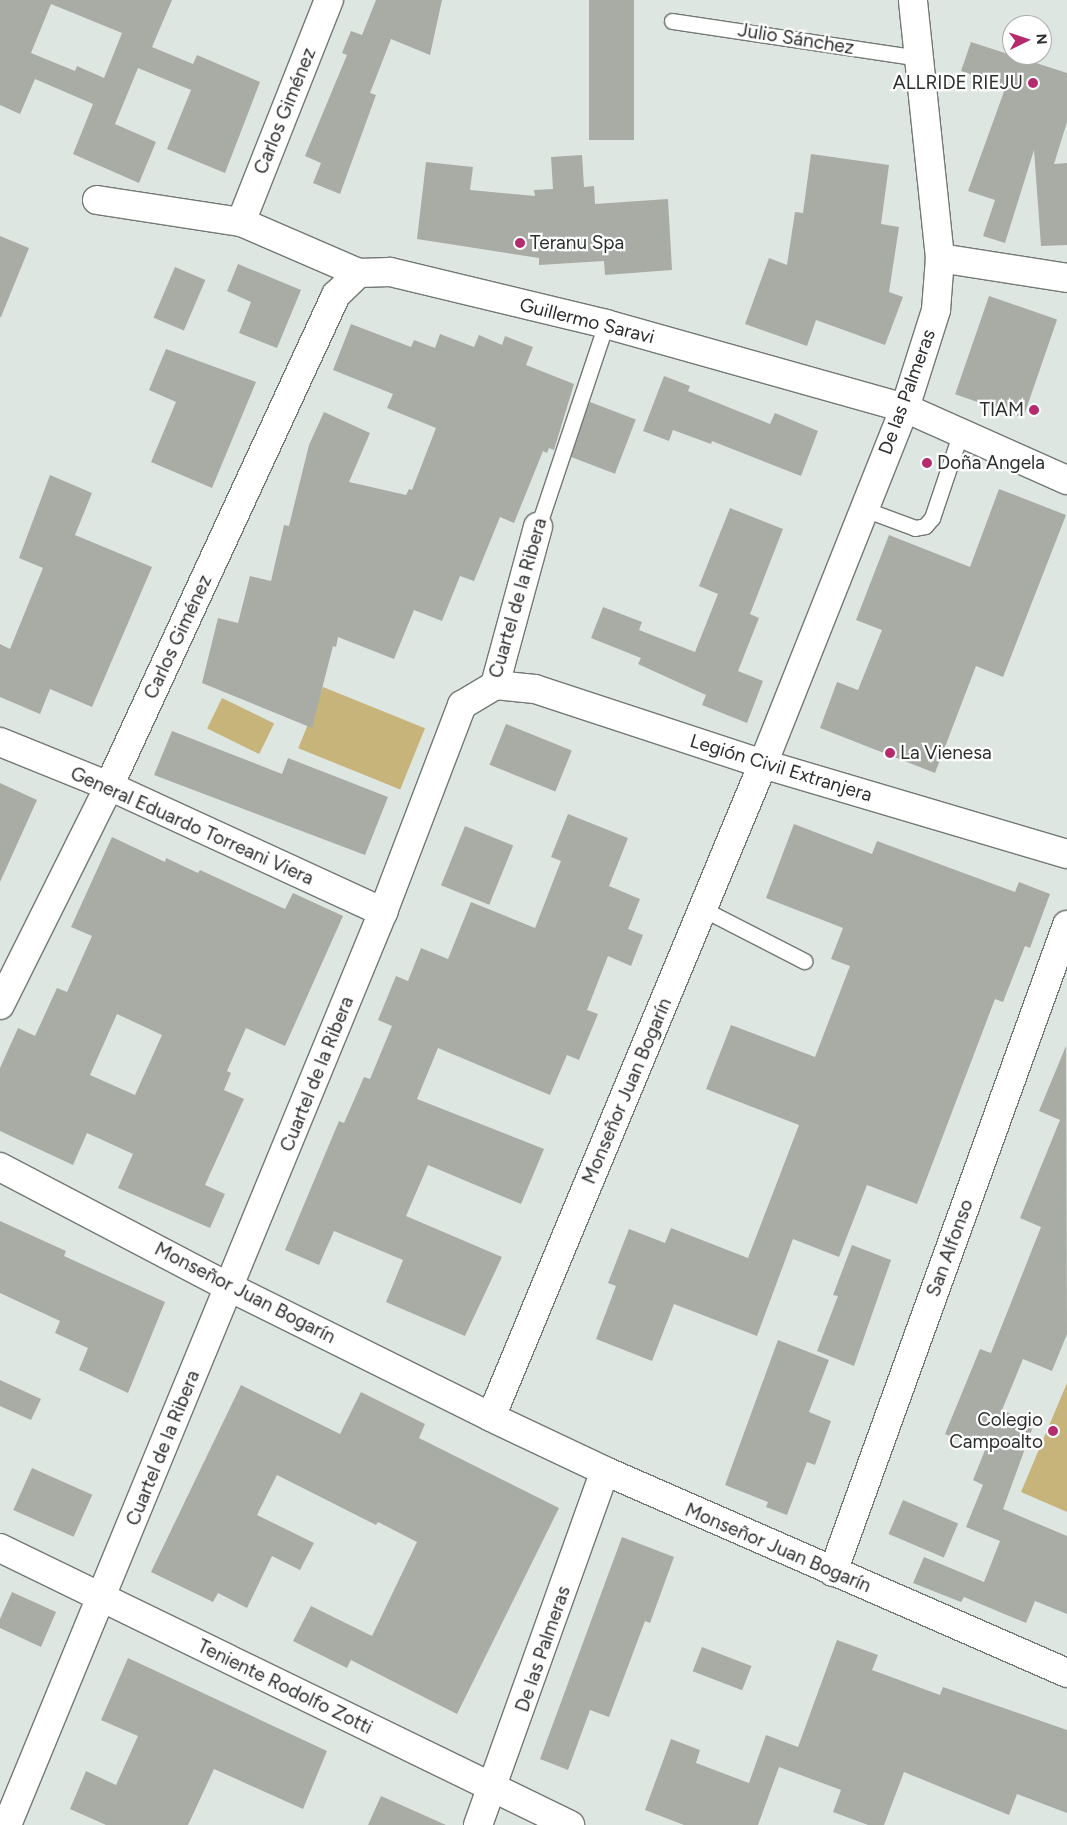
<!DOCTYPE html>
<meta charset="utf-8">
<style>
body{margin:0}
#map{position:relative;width:1067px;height:1825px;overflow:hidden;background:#dee6e1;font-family:Figtree,sans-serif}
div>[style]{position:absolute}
.green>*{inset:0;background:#c7b47b;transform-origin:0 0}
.building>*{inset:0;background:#a9aca5;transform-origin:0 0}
.roads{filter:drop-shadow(1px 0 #727874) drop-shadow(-1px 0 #727874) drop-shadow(0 1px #727874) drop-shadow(0 -1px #727874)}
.lane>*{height:15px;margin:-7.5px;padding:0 7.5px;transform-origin:7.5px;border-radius:7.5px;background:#fff}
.street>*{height:28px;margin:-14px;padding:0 14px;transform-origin:14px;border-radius:14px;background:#fff}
.secondary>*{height:28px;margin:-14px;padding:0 14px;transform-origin:14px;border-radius:14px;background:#fff}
.dots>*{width:14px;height:14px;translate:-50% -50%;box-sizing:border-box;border:2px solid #fff;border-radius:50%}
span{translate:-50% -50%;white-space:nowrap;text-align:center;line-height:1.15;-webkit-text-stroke:4.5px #fff;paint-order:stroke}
.street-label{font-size:19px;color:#2b2e2c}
.poi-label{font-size:19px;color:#2b2e2c}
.right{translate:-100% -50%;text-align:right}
.left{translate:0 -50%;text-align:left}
.north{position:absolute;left:1002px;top:15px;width:50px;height:50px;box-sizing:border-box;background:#fff;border:1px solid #aaabab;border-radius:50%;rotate:86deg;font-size:14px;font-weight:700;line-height:20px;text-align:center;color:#2b2e2c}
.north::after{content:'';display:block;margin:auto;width:18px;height:22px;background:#b42c6d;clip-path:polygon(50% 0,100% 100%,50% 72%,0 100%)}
</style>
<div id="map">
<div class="green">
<i style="left:323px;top:687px;width:110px;height:66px;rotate:22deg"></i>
<i style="left:222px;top:698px;width:58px;height:34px;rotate:26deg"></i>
<i style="clip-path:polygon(1067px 1383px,1067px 1512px,1021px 1492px)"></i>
</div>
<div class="building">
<i style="clip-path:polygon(evenodd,0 0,172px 0,152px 47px,193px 64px,197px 55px,260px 82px,225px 173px,167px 149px,191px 90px,138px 68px,115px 124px,156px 142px,139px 183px,73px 154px,93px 104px,35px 79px,20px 114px,0 105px,0 0,51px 4px,122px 33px,104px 78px,77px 66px,75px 71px,31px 53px,51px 4px)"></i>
<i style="clip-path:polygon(376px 0,442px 0,430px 55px,391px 39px,370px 93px,376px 95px,340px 194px,313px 183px,321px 163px,305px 156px,347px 55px,342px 53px,351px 31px,362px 35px)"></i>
<i style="left:589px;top:0;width:45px;height:140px"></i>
<i style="clip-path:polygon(971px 42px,1067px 73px,1067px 122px,1054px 164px,1067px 163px,1067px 245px,1041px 246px,1034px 150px,1005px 243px,983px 236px,995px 200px,968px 191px,1006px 86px,961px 71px)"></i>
<i style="clip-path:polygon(811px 154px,889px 165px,881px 224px,899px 227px,889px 292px,903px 297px,885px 345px,816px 320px,807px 346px,745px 324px,769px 258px,787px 265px,795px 212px,803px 213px)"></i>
<i style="clip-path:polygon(582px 155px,584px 187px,594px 186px,595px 204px,668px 199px,672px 270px,605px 275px,604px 261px,539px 265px,539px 258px,417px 239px,426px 162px,473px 167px,470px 190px,535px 196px,534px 190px,553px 189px,551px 157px)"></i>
<i style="clip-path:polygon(0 236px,29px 248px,1px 317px,0 317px)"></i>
<i style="clip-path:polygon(238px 264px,301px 290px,277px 348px,239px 333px,251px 302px,227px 291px)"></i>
<i style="left:175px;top:267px;width:33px;height:55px;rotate:23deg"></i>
<i style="left:989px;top:296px;width:72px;height:104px;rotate:19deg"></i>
<i style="clip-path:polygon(351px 324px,411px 347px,414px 340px,435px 348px,440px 334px,474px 347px,479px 335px,502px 345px,505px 336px,533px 347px,526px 365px,574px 384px,554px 450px,549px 448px,547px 453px,543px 451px,514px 523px,500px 517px,474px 581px,460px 576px,442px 621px,414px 610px,394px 659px,338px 637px,336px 647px,333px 646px,312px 728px,202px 683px,218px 618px,238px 623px,250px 576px,271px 581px,284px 525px,289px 526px,309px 445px,324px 412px,370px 433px,349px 482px,406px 495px,409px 489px,412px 490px,436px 428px,387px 408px,393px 394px,333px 370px)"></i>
<i style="clip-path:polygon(166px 349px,256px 382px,212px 488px,151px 462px,176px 402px,149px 390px)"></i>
<i style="clip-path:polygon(664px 376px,690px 386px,688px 391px,770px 424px,775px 413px,818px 431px,801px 476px,712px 441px,711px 444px,673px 430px,669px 441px,643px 431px)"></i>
<i style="left:590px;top:402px;width:49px;height:58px;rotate:21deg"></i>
<i style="clip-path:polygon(50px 475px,92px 493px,75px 535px,152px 567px,92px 707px,50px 689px,40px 714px,0 697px,0 644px,10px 649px,43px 568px,19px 558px)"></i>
<i style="clip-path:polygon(999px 489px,1066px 515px,1003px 677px,976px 666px,935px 773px,820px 728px,837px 682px,858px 690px,882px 630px,856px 620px,889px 535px,970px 567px)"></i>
<i style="clip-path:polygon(730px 508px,783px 529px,750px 614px,759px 618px,738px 671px,763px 681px,747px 723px,702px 705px,706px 695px,638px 664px,641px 658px,591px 638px,603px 607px,642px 622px,639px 630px,695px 652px,718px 594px,699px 586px)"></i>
<i style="left:506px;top:724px;width:71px;height:44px;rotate:22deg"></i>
<i style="clip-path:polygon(172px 731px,282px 774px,288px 758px,388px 797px,365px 855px,154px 775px)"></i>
<i style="clip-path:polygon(0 783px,37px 800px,0 882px)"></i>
<i style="clip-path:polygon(568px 814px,628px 838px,609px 886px,640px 899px,628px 929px,643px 935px,631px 966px,608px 956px,587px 1010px,598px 1014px,579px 1060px,567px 1055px,550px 1095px,438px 1048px,417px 1099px,544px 1149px,521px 1204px,428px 1165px,406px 1216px,502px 1257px,465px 1336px,386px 1302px,403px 1260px,334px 1231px,319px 1265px,285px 1250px,339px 1121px,344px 1123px,364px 1077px,370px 1079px,392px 1026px,378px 1020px,396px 976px,408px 981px,421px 948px,448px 959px,471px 902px,535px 928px,561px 861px,551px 857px)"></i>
<i style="clip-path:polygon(794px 824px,872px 854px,877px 841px,1015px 892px,1019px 882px,1050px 894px,1030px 948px,1025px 946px,1003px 1002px,995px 999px,917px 1204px,867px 1185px,839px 1257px,793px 1239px,757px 1336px,674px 1304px,652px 1361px,596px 1339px,616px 1286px,608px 1283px,629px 1229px,665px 1243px,671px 1228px,748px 1258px,799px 1125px,706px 1089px,731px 1025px,815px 1057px,850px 966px,831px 959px,843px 928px,766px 898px)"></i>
<i style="left:465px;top:826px;width:52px;height:64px;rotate:22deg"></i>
<i style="clip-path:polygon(evenodd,112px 837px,165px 862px,166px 858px,198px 873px,200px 870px,285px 909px,293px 893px,343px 916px,285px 1046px,246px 1028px,227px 1071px,231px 1073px,224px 1090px,244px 1099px,205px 1185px,225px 1194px,210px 1228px,118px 1188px,133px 1154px,87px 1133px,73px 1165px,0 1131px,0 1068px,18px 1028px,35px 1036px,57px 988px,67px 992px,92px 936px,71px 927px,112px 837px,117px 1014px,162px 1035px,135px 1095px,90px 1075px,117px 1014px)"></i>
<i style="clip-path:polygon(1066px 1046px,1067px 1334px,1052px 1371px,1023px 1359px,1002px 1410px,1034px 1424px,1003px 1509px,1067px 1536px,1067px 1614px,1035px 1601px,1026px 1623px,964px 1597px,961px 1602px,913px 1583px,924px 1557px,984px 1582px,1000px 1541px,966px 1527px,983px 1485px,973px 1480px,985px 1450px,945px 1434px,980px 1349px,991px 1353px,1041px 1227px,1020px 1218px,1060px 1120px,1039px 1111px)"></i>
<i style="clip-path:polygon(0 1221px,66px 1251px,64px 1256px,165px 1302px,128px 1393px,79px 1370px,88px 1348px,55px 1333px,60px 1321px,0 1293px)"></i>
<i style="clip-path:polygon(852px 1245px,891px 1260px,854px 1366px,817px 1351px,838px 1296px,833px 1295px)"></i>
<i style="clip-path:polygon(778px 1340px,829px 1360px,809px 1412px,831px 1421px,815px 1465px,807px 1462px,787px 1515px,766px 1507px,768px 1502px,725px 1485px)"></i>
<i style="clip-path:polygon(0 1380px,41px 1399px,31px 1420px,0 1406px)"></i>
<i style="clip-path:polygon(241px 1385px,340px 1434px,361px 1392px,425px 1424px,419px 1438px,559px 1508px,457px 1714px,351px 1660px,347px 1668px,293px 1641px,311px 1606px,372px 1636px,417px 1542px,378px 1522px,376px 1525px,277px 1475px,257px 1515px,314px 1543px,300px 1570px,272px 1556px,247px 1608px,218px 1593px,213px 1602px,151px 1572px)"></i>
<i style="left:32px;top:1468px;width:66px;height:46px;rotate:24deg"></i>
<i style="left:903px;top:1500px;width:60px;height:37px;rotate:23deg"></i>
<i style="clip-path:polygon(622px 1537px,674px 1557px,650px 1623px,645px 1621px,609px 1717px,590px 1710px,568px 1770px,540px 1759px)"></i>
<i style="clip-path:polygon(12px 1592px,56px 1612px,41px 1647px,0 1628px,0 1619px)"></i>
<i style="clip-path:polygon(837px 1640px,878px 1655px,872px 1670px,940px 1695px,943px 1687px,1067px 1730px,1067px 1813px,1017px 1794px,1009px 1815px,904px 1772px,884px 1825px,868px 1825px,833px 1812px,841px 1790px,779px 1767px,758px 1825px,684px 1825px,645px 1810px,671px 1739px,700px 1750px,696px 1763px,749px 1783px,766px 1735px,798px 1747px)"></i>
<i style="left:702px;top:1647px;width:53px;height:26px;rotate:21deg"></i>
<i style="clip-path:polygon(128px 1658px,327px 1751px,303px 1809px,214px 1769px,188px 1825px,106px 1825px,70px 1809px,86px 1771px,116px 1785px,138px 1736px,101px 1720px)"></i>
<i style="clip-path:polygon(381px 1796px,446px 1825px,368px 1825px)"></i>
</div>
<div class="roads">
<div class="lane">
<i style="left:672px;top:21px;width:252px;rotate:8.5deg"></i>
<i style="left:864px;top:509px;width:54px;rotate:20.4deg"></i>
<i style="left:915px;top:528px;width:10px;rotate:-11deg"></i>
<i style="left:925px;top:526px;width:11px;rotate:-49deg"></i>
<i style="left:932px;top:518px;width:91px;rotate:-71.4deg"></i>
<i style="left:538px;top:527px;width:214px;rotate:-71.5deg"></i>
<i style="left:703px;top:909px;width:114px;rotate:27.2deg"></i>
</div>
<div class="street">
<i style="left:97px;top:200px;width:146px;rotate:8.7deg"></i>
<i style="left:241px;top:222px;width:129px;rotate:23.4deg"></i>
<i style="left:359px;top:273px;width:31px;rotate:-2deg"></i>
<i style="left:390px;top:272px;width:222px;rotate:13.5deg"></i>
<i style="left:606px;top:324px;width:311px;rotate:15.7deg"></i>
<i style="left:241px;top:222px;width:239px;rotate:-68.4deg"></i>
<i style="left:940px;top:258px;width:129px;rotate:8.9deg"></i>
<i style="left:495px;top:685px;width:40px;rotate:5.7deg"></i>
<i style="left:535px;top:689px;width:240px;rotate:18.2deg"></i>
<i style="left:0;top:742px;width:118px;rotate:22deg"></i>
<i style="left:109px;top:786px;width:302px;rotate:24.7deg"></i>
<i style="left:0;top:1005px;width:245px;rotate:-63.5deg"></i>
<i style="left:109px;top:786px;width:541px;rotate:-65.19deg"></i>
<i style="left:336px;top:295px;width:32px;rotate:-44deg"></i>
<i style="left:0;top:1167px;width:259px;rotate:27.7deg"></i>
<i style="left:229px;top:1287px;width:292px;rotate:26.4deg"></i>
<i style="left:605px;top:1471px;width:504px;rotate:23.62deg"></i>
<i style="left:0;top:1548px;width:634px;rotate:25.92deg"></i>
<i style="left:833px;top:1572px;width:688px;rotate:-70.12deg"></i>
<i style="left:7px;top:1825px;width:987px;rotate:-67.62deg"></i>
<i style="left:383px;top:912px;width:222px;rotate:-69.1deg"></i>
<i style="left:462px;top:705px;width:39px;rotate:-31deg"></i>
<i style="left:495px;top:685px;width:164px;rotate:-74.8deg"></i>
</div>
<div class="secondary">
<i style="left:905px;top:408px;width:177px;rotate:24deg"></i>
<i style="left:763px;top:764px;width:317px;rotate:16.5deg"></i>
<i style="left:478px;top:1825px;width:376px;rotate:-70.3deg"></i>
<i style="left:605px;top:1471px;width:126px;rotate:-154.7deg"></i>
<i style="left:491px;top:1417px;width:707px;rotate:-67.39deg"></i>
<i style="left:763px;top:764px;width:383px;rotate:-68.3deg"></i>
<i style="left:905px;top:408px;width:103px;rotate:-72.4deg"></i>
<i style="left:936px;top:310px;width:52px;rotate:-85.6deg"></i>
<i style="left:940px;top:258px;width:259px;rotate:-96deg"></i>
</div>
</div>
<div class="dots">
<i style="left:1033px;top:83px;background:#b42c6d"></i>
<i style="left:520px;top:243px;background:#b42c6d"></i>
<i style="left:1034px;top:410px;background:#b42c6d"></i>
<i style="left:927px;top:463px;background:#b42c6d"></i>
<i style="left:890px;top:753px;background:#b42c6d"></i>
<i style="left:1053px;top:1431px;background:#b42c6d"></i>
</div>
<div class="street-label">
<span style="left:796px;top:39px;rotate:9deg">Julio Sánchez</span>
<span style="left:285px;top:111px;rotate:-68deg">Carlos Giménez</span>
<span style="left:587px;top:321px;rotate:14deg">Guillermo Saravi</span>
<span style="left:907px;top:392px;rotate:-70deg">De las Palmeras</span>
<span style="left:518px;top:598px;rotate:-74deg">Cuartel de la Ribera</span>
<span style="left:178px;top:637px;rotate:-65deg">Carlos Giménez</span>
<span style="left:781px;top:768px;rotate:17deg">Legión Civil Extranjera</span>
<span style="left:192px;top:826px;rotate:24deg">General Eduardo Torreani Viera</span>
<span style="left:317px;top:1074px;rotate:-68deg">Cuartel de la Ribera</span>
<span style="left:627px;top:1091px;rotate:-67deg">Monseñor Juan Bogarín</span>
<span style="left:950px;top:1248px;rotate:-70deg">San Alfonso</span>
<span style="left:245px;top:1293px;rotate:27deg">Monseñor Juan Bogarín</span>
<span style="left:163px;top:1448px;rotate:-68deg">Cuartel de la Ribera</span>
<span style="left:778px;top:1548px;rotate:23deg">Monseñor Juan Bogarín</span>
<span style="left:543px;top:1649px;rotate:-71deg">De las Palmeras</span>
<span style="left:285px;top:1687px;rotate:26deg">Teniente Rodolfo Zotti</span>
</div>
<div class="poi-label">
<span class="right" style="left:1023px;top:83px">ALLRIDE RIEJU</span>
<span class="left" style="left:530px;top:243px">Teranu Spa</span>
<span class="right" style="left:1024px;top:410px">TIAM</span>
<span class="left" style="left:937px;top:463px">Doña Angela</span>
<span class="left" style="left:900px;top:753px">La Vienesa</span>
<span class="right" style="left:1043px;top:1431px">Colegio<br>Campoalto</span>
</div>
<div class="north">N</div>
</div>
